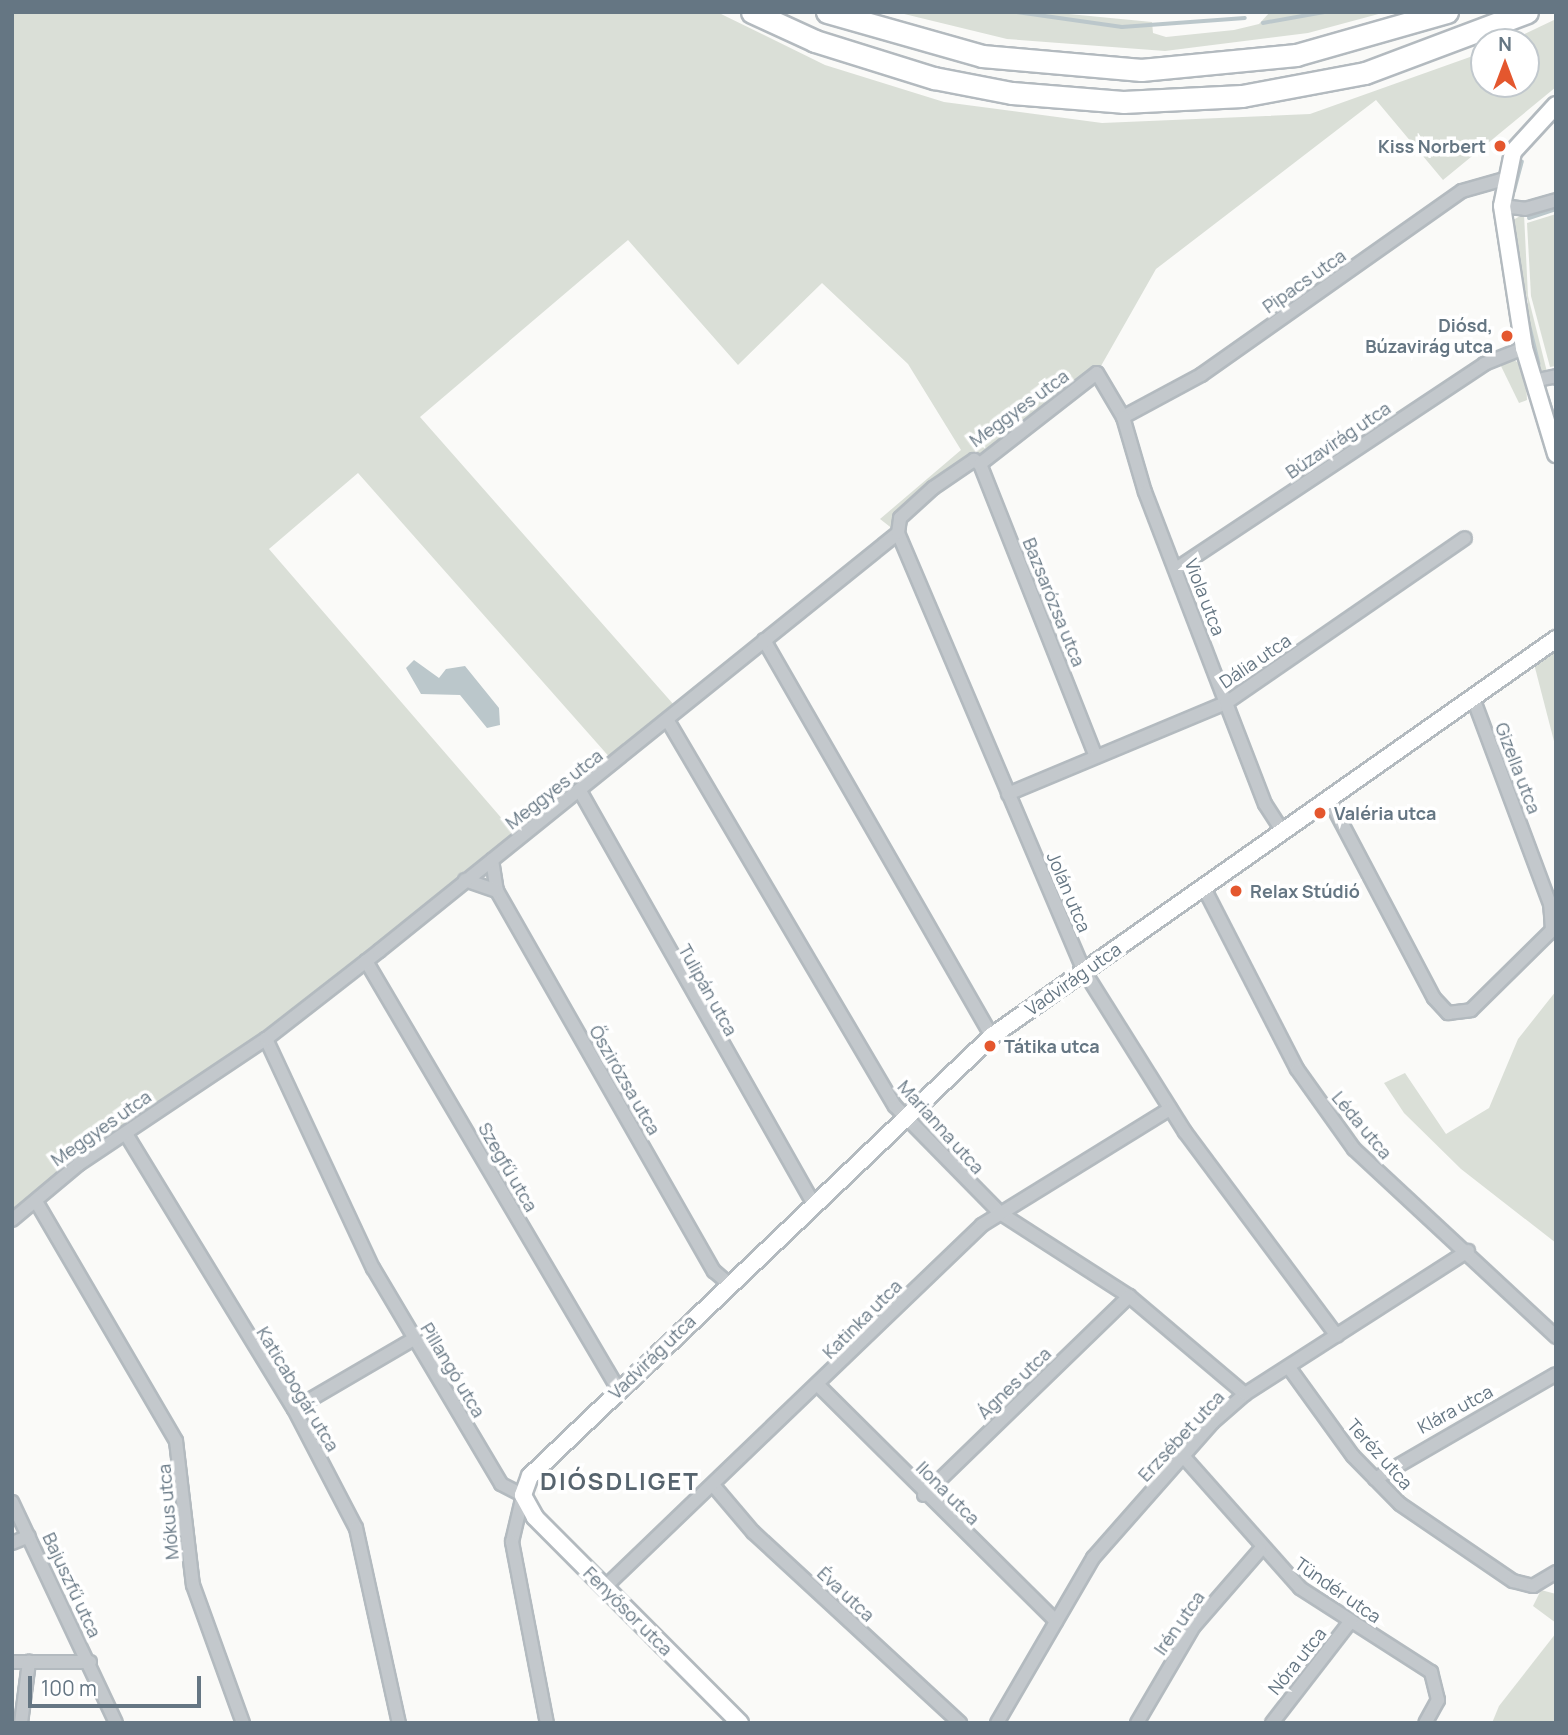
<!DOCTYPE html>
<meta charset="utf-8">
<style>
body{margin:0}
#map{position:relative;width:1568px;height:1735px;overflow:hidden;background:#fafaf8;font-family:Manrope,sans-serif}
div>[style]{position:absolute}
.green>*{inset:0;background:#dadfd7}
.water>*{inset:0;background:#bbc7cb}
.stream>*{height:3.5px;margin:-1.75px;padding:0 1.75px;transform-origin:1.75px;border-radius:1.75px;background:#bbc7cb}
.roads{filter:drop-shadow(2px 0 #b3babf) drop-shadow(-2px 0 #b3babf) drop-shadow(0 2px #b3babf) drop-shadow(0 -2px #b3babf)}
.street>*{height:12px;margin:-6px;padding:0 6px;transform-origin:6px;border-radius:6px;background:#c3c8cc}
.secondary>*{height:16px;margin:-8px;padding:0 8px;transform-origin:8px;border-radius:8px;background:#fff}
.highway>*{height:21px;margin:-10.5px;padding:0 10.5px;transform-origin:10.5px;border-radius:10.5px;background:#fff}
.dots>*{width:19px;height:19px;translate:-50% -50%;box-sizing:border-box;border:4px solid #fff;border-radius:50%}
span{translate:-50% -50%;white-space:nowrap;text-align:center;line-height:1.15;-webkit-text-stroke:7px #fff;paint-order:stroke}
.poi-label{font-size:18px;color:#657683;font-weight:700}
.right{translate:-100% -50%;text-align:right}
.left{translate:0 -50%;text-align:left}
.street-label{font-size:18px;color:#657683}
.district-label{font-size:24px;color:#57646e;font-weight:700;letter-spacing:2px}
.frame{position:absolute;inset:0;border:14px solid #657683;pointer-events:none}
.north{position:absolute;left:1470px;top:28px;width:70px;height:70px;box-sizing:border-box;background:#fff;border:2px solid #c1c8cd;border-radius:50%;rotate:0deg;font-size:19px;font-weight:700;line-height:28px;text-align:center;color:#657683}
.north::after{content:'';display:block;margin:auto;width:24px;height:32px;background:#e4572e;clip-path:polygon(50% 0,100% 100%,50% 72%,0 100%)}
.scale{position:absolute;left:28px;top:1676px;width:173px;height:32px;box-sizing:border-box;border:4px solid #657683;border-top:0;padding-left:9px;font-size:21px;line-height:24px;white-space:nowrap;color:#657683;-webkit-text-stroke:5px #fff;paint-order:stroke}
</style>
<div id="map">
<div class="green">
<i style="clip-path:polygon(12px 12px,717px 12px,825px 65px,944px 102px,1102px 123px,1310px 114px,1484px 52px,1484px 84px,1526px 84px,1526px 42px,1508px 42px,1556px 19px,1556px 87px,1443px 180px,1376px 100px,1156px 269px,1097px 373px,900px 518px,898px 533px,880px 519px,961px 450px,908px 364px,822px 283px,738px 365px,628px 240px,420px 417px,674px 705px,612px 760px,358px 473px,269px 549px,517px 836px,366px 961px,12px 1220px)"></i>
<i style="clip-path:polygon(896px 12px,1048px 12px,1152px 22px,1153px 33px,1166px 37px,1234px 30px,1259px 24px,1270px 12px,1386px 12px,1308px 33px,1165px 51px,1007px 39px)"></i>
<i style="clip-path:polygon(1524px 214px,1528px 296px,1547px 372px,1538px 370px,1526px 331px,1528px 303px,1511px 221px)"></i>
<i style="clip-path:polygon(1556px 214px,1556px 366px,1550px 367px,1531px 296px,1527px 223px)"></i>
<i style="clip-path:polygon(1513px 359px,1525px 368px,1527px 400px,1519px 403px,1499px 362px)"></i>
<i style="clip-path:polygon(1556px 645px,1556px 749px,1533px 660px)"></i>
<i style="clip-path:polygon(1556px 991px,1556px 1243px,1461px 1169px,1404px 1113px,1384px 1083px,1405px 1073px,1446px 1134px,1489px 1108px,1518px 1039px)"></i>
<i style="clip-path:polygon(1541px 1590px,1556px 1594px,1556px 1623px,1533px 1606px)"></i>
<i style="clip-path:polygon(1556px 1633px,1556px 1723px,1492px 1723px,1499px 1706px)"></i>
</div>
<div class="water">
<i style="clip-path:polygon(414px 660px,439px 678px,446px 669px,465px 666px,499px 708px,500px 725px,487px 728px,460px 695px,421px 694px,406px 668px)"></i>
</div>
<div class="stream">
<i style="left:1017px;top:12px;width:106px;rotate:8.1deg"></i>
<i style="left:1122px;top:27px;width:123px;rotate:-4.2deg"></i>
<i style="left:1263px;top:23px;width:62px;rotate:-10.2deg"></i>
<i style="left:1514px;top:191px;width:30px;rotate:-75deg"></i>
<i style="left:1529px;top:218px;width:28px;rotate:-18deg"></i>
<i style="left:1514px;top:230px;width:15px;rotate:82deg"></i>
<i style="left:1528px;top:319px;width:46px;rotate:76.3deg"></i>
<i style="left:1554px;top:384px;width:2px"></i>
<i style="left:1548px;top:397px;width:26px;rotate:72deg"></i>
</div>
<div class="roads">
<div class="street">
<i style="left:1502px;top:206px;width:23px;rotate:7deg"></i>
<i style="left:1525px;top:209px;width:32px;rotate:-16deg"></i>
<i style="left:1533px;top:381px;width:24px;rotate:-12deg"></i>
<i style="left:1123px;top:417px;width:89px;rotate:-28.3deg"></i>
<i style="left:1201px;top:375px;width:319px;rotate:-35.2deg"></i>
<i style="left:1462px;top:191px;width:44px;rotate:-15.9deg"></i>
<i style="left:980px;top:464px;width:312px;rotate:68.4deg"></i>
<i style="left:898px;top:533px;width:476px;rotate:67deg"></i>
<i style="left:1084px;top:971px;width:190px;rotate:57.9deg"></i>
<i style="left:1185px;top:1132px;width:254px;rotate:53.3deg"></i>
<i style="left:1176px;top:569px;width:370px;rotate:-33.6deg"></i>
<i style="left:1484px;top:364px;width:43px;rotate:-21.8deg"></i>
<i style="left:764px;top:640px;width:457px;rotate:60.1deg"></i>
<i style="left:668px;top:721px;width:447px;rotate:59.5deg"></i>
<i style="left:895px;top:1106px;width:150px;rotate:45.5deg"></i>
<i style="left:1000px;top:1213px;width:153px;rotate:32.8deg"></i>
<i style="left:1129px;top:1296px;width:152px;rotate:40.2deg"></i>
<i style="left:580px;top:791px;width:472px;rotate:60.5deg"></i>
<i style="left:1008px;top:794px;width:236px;rotate:-22.7deg"></i>
<i style="left:1226px;top:703px;width:290px;rotate:-34.6deg"></i>
<i style="left:1329px;top:799px;width:225px;rotate:62.2deg"></i>
<i style="left:1434px;top:998px;width:21px;rotate:47deg"></i>
<i style="left:1448px;top:1013px;width:23px;rotate:-7deg"></i>
<i style="left:1471px;top:1010px;width:114px;rotate:-44.6deg"></i>
<i style="left:1552px;top:930px;width:26px;rotate:-94deg"></i>
<i style="left:1550px;top:904px;width:220px;rotate:-110.5deg"></i>
<i style="left:492px;top:860px;width:31px;rotate:81deg"></i>
<i style="left:497px;top:891px;width:438px;rotate:60.3deg"></i>
<i style="left:714px;top:1271px;width:18px;rotate:41deg"></i>
<i style="left:465px;top:880px;width:34px;rotate:19deg"></i>
<i style="left:1204px;top:888px;width:203px;rotate:62.8deg"></i>
<i style="left:1297px;top:1069px;width:98px;rotate:54.5deg"></i>
<i style="left:1354px;top:1149px;width:276px;rotate:42.9deg"></i>
<i style="left:366px;top:961px;width:498px;rotate:59.5deg"></i>
<i style="left:266px;top:1039px;width:253px;rotate:65deg"></i>
<i style="left:373px;top:1268px;width:251px;rotate:59.3deg"></i>
<i style="left:501px;top:1484px;width:25px;rotate:27deg"></i>
<i style="left:523px;top:1495px;width:48px;rotate:103.2deg"></i>
<i style="left:512px;top:1542px;width:184px;rotate:79.1deg"></i>
<i style="left:126px;top:1134px;width:322px;rotate:58.6deg"></i>
<i style="left:294px;top:1409px;width:134px;rotate:62.5deg"></i>
<i style="left:356px;top:1528px;width:200px;rotate:77.6deg"></i>
<i style="left:37px;top:1203px;width:276px;rotate:59.7deg"></i>
<i style="left:176px;top:1441px;width:145px;rotate:83.3deg"></i>
<i style="left:193px;top:1585px;width:147px;rotate:70.1deg"></i>
<i style="left:12px;top:1220px;width:87px;rotate:-39.9deg"></i>
<i style="left:79px;top:1164px;width:225px;rotate:-33.8deg"></i>
<i style="left:266px;top:1039px;width:143px;rotate:-37.9deg"></i>
<i style="left:379px;top:951px;width:666px;rotate:-38.85deg"></i>
<i style="left:898px;top:533px;width:15px;rotate:-82deg"></i>
<i style="left:900px;top:518px;width:45px;rotate:-42.3deg"></i>
<i style="left:933px;top:488px;width:50px;rotate:-34.3deg"></i>
<i style="left:974px;top:460px;width:7px;rotate:34deg"></i>
<i style="left:980px;top:464px;width:148px;rotate:-37.9deg"></i>
<i style="left:1097px;top:373px;width:51px;rotate:59.4deg"></i>
<i style="left:1123px;top:417px;width:78px;rotate:73.7deg"></i>
<i style="left:1145px;top:492px;width:226px;rotate:69deg"></i>
<i style="left:1226px;top:703px;width:108px;rotate:68.9deg"></i>
<i style="left:1265px;top:804px;width:33px;rotate:57deg"></i>
<i style="left:1290px;top:1369px;width:107px;rotate:54.1deg"></i>
<i style="left:1353px;top:1456px;width:67px;rotate:45.6deg"></i>
<i style="left:1400px;top:1504px;width:137px;rotate:34.3deg"></i>
<i style="left:1513px;top:1581px;width:21px;rotate:14deg"></i>
<i style="left:1533px;top:1586px;width:27px;rotate:-31deg"></i>
<i style="left:819px;top:1386px;width:334px;rotate:44.8deg"></i>
<i style="left:294px;top:1409px;width:139px;rotate:-30.3deg"></i>
<i style="left:1183px;top:1456px;width:176px;rotate:48.4deg"></i>
<i style="left:1300px;top:1588px;width:156px;rotate:32.7deg"></i>
<i style="left:1431px;top:1672px;width:29px;rotate:76deg"></i>
<i style="left:1438px;top:1700px;width:26px;rotate:119deg"></i>
<i style="left:1375px;top:1479px;width:209px;rotate:-30.1deg"></i>
<i style="left:713px;top:1485px;width:62px;rotate:49.6deg"></i>
<i style="left:753px;top:1532px;width:282px;rotate:42.7deg"></i>
<i style="left:924px;top:1495px;width:286px;rotate:-44.1deg"></i>
<i style="left:12px;top:1502px;width:244px;rotate:64.8deg"></i>
<i style="left:12px;top:1543px;width:18px;rotate:-22deg"></i>
<i style="left:604px;top:1588px;width:524px;rotate:-43.84deg"></i>
<i style="left:982px;top:1225px;width:221px;rotate:-31.7deg"></i>
<i style="left:12px;top:1662px;width:78px"></i>
<i style="left:21px;top:1723px;width:62px;rotate:-82.5deg"></i>
<i style="left:997px;top:1723px;width:191px;rotate:-59.8deg"></i>
<i style="left:1093px;top:1558px;width:181px;rotate:-48.6deg"></i>
<i style="left:1213px;top:1422px;width:43px;rotate:-41.2deg"></i>
<i style="left:1245px;top:1394px;width:265px;rotate:-32.7deg"></i>
<i style="left:1137px;top:1723px;width:113px;rotate:-59.6deg"></i>
<i style="left:1194px;top:1626px;width:101px;rotate:-49deg"></i>
<i style="left:1272px;top:1723px;width:128px;rotate:-52.3deg"></i>
</div>
<div class="secondary">
<i style="left:1556px;top:105px;width:64px;rotate:132.5deg"></i>
<i style="left:1513px;top:152px;width:55px;rotate:101.5deg"></i>
<i style="left:1502px;top:206px;width:144px;rotate:81.2deg"></i>
<i style="left:1524px;top:348px;width:111px;rotate:73.2deg"></i>
<i style="left:740px;top:1723px;width:291px;rotate:-134.9deg"></i>
<i style="left:535px;top:1517px;width:25px;rotate:-119deg"></i>
<i style="left:523px;top:1495px;width:20px;rotate:-70deg"></i>
<i style="left:530px;top:1476px;width:638px;rotate:-43.6deg"></i>
<i style="left:992px;top:1036px;width:690px;rotate:-35.14deg"></i>
</div>
<div class="highway">
<i style="left:752px;top:12px;width:69px;rotate:24.7deg"></i>
<i style="left:815px;top:41px;width:125px;rotate:17.3deg"></i>
<i style="left:934px;top:78px;width:79px;rotate:10.9deg"></i>
<i style="left:1012px;top:93px;width:111px;rotate:4.6deg"></i>
<i style="left:1123px;top:102px;width:119px;rotate:-2.9deg"></i>
<i style="left:1242px;top:96px;width:125px;rotate:-10.6deg"></i>
<i style="left:1365px;top:73px;width:173px;rotate:-20.6deg"></i>
<i style="left:827px;top:12px;width:161px;rotate:15.8deg"></i>
<i style="left:982px;top:56px;width:160px;rotate:5deg"></i>
<i style="left:1141px;top:70px;width:156px;rotate:-5.5deg"></i>
<i style="left:1296px;top:55px;width:157px;rotate:-15.9deg"></i>
</div>
</div>
<div class="dots">
<i style="left:1500px;top:146px;background:#e4572e"></i>
<i style="left:1507px;top:336px;background:#e4572e"></i>
<i style="left:1320px;top:813px;background:#e4572e"></i>
<i style="left:1236px;top:891px;background:#e4572e"></i>
<i style="left:990px;top:1046px;background:#e4572e"></i>
</div>
<div class="poi-label">
<span class="right" style="left:1486px;top:146px">Kiss Norbert</span>
<span class="right" style="left:1493px;top:336px">Diósd,<br>Búzavirág utca</span>
<span class="left" style="left:1334px;top:813px">Valéria utca</span>
<span class="left" style="left:1250px;top:891px">Relax Stúdió</span>
<span class="left" style="left:1004px;top:1046px">Tátika utca</span>
</div>
<div class="street-label">
<span style="left:1304px;top:281px;rotate:-35deg">Pipacs utca</span>
<span style="left:1019px;top:408px;rotate:-36deg">Meggyes utca</span>
<span style="left:1338px;top:440px;rotate:-34deg">Búzavirág utca</span>
<span style="left:1205px;top:597px;rotate:69deg">Viola utca</span>
<span style="left:1054px;top:602px;rotate:68deg">Bazsarózsa utca</span>
<span style="left:1255px;top:661px;rotate:-34deg">Dália utca</span>
<span style="left:1518px;top:768px;rotate:69deg">Gizella utca</span>
<span style="left:554px;top:789px;rotate:-38deg">Meggyes utca</span>
<span style="left:1069px;top:892px;rotate:67deg">Jolán utca</span>
<span style="left:1073px;top:979px;rotate:-35deg">Vadvirág utca</span>
<span style="left:708px;top:990px;rotate:61deg">Tulipán utca</span>
<span style="left:625px;top:1080px;rotate:60deg">Őszirózsa utca</span>
<span style="left:1362px;top:1125px;rotate:50deg">Léda utca</span>
<span style="left:941px;top:1127px;rotate:48deg">Marianna utca</span>
<span style="left:101px;top:1128px;rotate:-35deg">Meggyes utca</span>
<span style="left:508px;top:1167px;rotate:60deg">Szegfű utca</span>
<span style="left:862px;top:1319px;rotate:-45deg">Katinka utca</span>
<span style="left:652px;top:1357px;rotate:-44deg">Vadvirág utca</span>
<span style="left:453px;top:1370px;rotate:59deg">Pillangó utca</span>
<span style="left:1014px;top:1383px;rotate:-44deg">Ágnes utca</span>
<span style="left:298px;top:1389px;rotate:59deg">Katicabogár utca</span>
<span style="left:1455px;top:1409px;rotate:-28deg">Klára utca</span>
<span style="left:1181px;top:1436px;rotate:-47deg">Erzsébet utca</span>
<span style="left:1380px;top:1454px;rotate:48deg">Teréz utca</span>
<span style="left:948px;top:1493px;rotate:45deg">Ilona utca</span>
<span style="left:168px;top:1512px;rotate:-95deg">Mókus utca</span>
<span style="left:72px;top:1585px;rotate:65deg">Bajuszfű utca</span>
<span style="left:1338px;top:1590px;rotate:35deg">Tündér utca</span>
<span style="left:846px;top:1594px;rotate:43deg">Éva utca</span>
<span style="left:628px;top:1611px;rotate:45deg">Fenyősor utca</span>
<span style="left:1179px;top:1623px;rotate:-55deg">Irén utca</span>
<span style="left:1297px;top:1661px;rotate:-51deg">Nóra utca</span>
</div>
<div class="district-label">
<span style="left:620px;top:1481px">DIÓSDLIGET</span>
</div>
<div class="frame"></div>
<div class="north">N</div>
<div class="scale">100 m</div>
</div>
